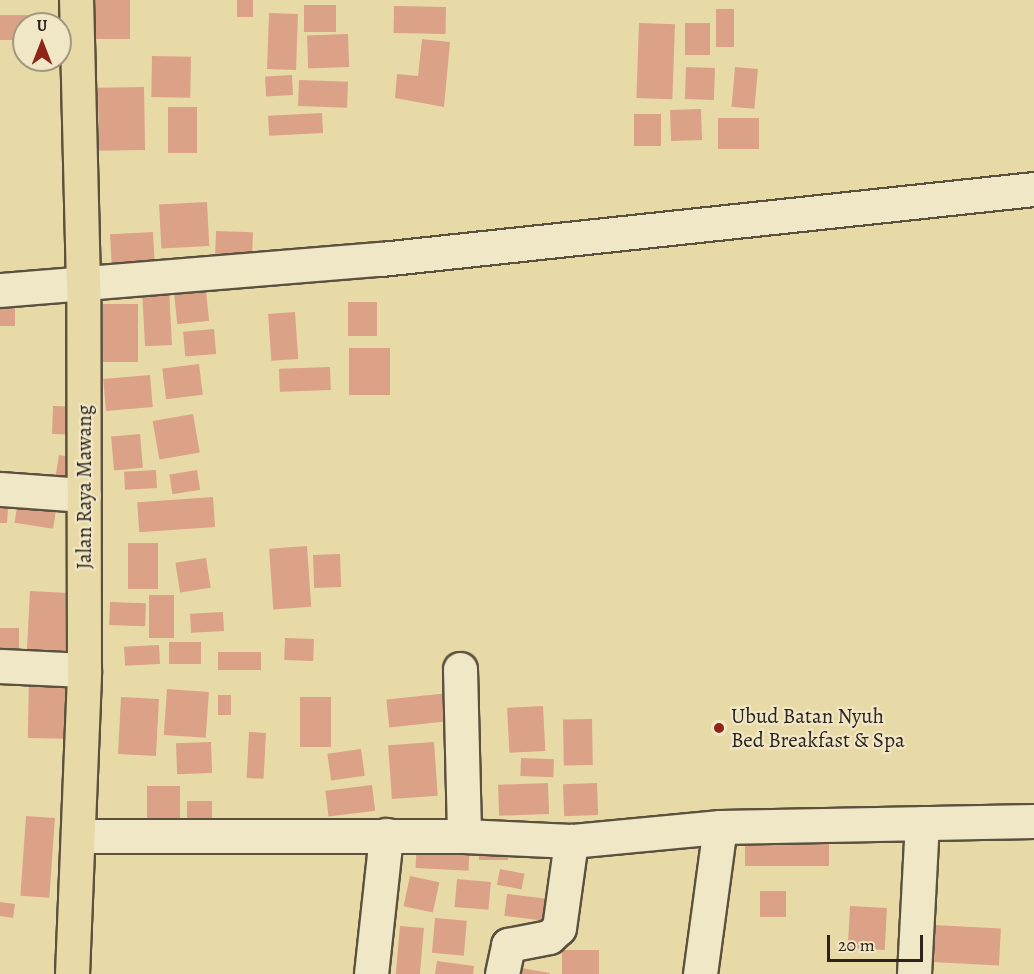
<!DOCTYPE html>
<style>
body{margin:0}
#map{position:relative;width:1034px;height:974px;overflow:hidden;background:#e8daa7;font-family:Alegreya,serif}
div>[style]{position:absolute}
.building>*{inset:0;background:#dba288;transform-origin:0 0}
.roads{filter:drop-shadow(2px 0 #5c503f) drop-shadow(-2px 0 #5c503f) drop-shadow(0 2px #5c503f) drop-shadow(0 -2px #5c503f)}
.minor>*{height:33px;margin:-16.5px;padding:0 16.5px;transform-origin:16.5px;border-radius:16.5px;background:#f0e7c6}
.major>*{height:33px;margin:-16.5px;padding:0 16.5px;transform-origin:16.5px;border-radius:16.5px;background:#e8daa7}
.dots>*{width:16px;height:16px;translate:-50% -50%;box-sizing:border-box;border:3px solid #f0e7c6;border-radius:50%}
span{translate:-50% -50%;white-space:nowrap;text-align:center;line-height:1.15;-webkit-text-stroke:4.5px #f0e7c6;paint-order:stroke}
.street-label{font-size:21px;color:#2d221c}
.poi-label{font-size:21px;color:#2d221c}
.left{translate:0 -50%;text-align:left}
.north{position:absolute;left:12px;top:12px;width:60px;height:60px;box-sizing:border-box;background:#f0e7c6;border:2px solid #a29882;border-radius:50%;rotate:0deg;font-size:16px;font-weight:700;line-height:24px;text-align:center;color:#2d221c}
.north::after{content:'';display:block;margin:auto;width:21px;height:27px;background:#8f2418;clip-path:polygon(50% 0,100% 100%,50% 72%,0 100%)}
.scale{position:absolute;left:827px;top:935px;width:96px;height:27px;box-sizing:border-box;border:3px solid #2d221c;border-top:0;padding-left:8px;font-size:18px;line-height:21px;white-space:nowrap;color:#2d221c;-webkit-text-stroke:4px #f0e7c6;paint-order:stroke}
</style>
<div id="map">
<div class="building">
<i style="left:92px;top:0;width:38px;height:39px"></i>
<i style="left:237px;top:0;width:16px;height:17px"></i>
<i style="left:304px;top:5px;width:32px;height:27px"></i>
<i style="left:394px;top:6px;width:52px;height:27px;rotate:1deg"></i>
<i style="left:716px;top:9px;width:18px;height:38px"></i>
<i style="left:269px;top:13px;width:29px;height:56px;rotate:2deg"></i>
<i style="clip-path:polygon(0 15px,37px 15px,37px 24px,24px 24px,24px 40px,0 40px)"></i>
<i style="left:639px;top:23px;width:36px;height:75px;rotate:2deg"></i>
<i style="left:685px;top:23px;width:25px;height:32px"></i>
<i style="left:348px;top:34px;width:33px;height:41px;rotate:88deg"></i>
<i style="clip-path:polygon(422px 39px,450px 42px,444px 107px,395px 98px,397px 74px,418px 76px)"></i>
<i style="left:152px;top:56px;width:39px;height:41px;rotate:1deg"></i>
<i style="left:686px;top:67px;width:29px;height:32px;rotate:2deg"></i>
<i style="left:735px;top:67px;width:23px;height:40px;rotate:5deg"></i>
<i style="left:292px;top:75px;width:20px;height:27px;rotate:87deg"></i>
<i style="left:299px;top:80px;width:49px;height:26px;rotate:2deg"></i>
<i style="left:144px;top:87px;width:63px;height:46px;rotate:89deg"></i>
<i style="left:168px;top:107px;width:29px;height:46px"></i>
<i style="left:701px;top:109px;width:31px;height:31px;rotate:88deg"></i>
<i style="left:322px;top:113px;width:20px;height:54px;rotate:87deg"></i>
<i style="left:634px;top:114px;width:27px;height:32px"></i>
<i style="left:718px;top:118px;width:41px;height:31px"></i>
<i style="left:207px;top:202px;width:44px;height:48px;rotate:87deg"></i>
<i style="left:216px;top:231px;width:37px;height:28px;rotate:2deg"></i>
<i style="left:153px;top:232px;width:35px;height:43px;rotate:87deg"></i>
<i style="left:169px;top:288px;width:57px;height:27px;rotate:87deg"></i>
<i style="left:206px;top:291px;width:30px;height:32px;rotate:84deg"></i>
<i style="left:0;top:302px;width:15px;height:24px"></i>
<i style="left:348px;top:302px;width:29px;height:34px"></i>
<i style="left:103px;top:304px;width:35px;height:58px"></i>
<i style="left:295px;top:312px;width:47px;height:27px;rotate:86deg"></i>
<i style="left:214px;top:329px;width:25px;height:31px;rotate:85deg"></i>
<i style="left:349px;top:348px;width:41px;height:47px"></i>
<i style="left:199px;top:364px;width:31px;height:37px;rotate:83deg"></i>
<i style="left:330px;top:367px;width:23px;height:51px;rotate:88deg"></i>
<i style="left:150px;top:375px;width:32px;height:47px;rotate:85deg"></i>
<i style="left:53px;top:406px;width:24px;height:28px;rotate:2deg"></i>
<i style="left:193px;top:414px;width:39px;height:41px;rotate:80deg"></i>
<i style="left:140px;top:434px;width:34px;height:29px;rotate:85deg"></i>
<i style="left:59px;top:455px;width:19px;height:29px;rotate:9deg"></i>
<i style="left:156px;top:470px;width:18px;height:32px;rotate:87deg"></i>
<i style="left:197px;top:470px;width:20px;height:28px;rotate:81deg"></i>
<i style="clip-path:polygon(0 494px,9px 495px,7px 523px,0 523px)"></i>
<i style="left:213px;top:497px;width:30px;height:76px;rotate:86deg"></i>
<i style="left:18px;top:501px;width:39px;height:22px;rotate:9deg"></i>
<i style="left:128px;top:543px;width:30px;height:46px"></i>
<i style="left:307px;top:546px;width:61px;height:38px;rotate:86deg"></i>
<i style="left:340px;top:554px;width:33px;height:27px;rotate:88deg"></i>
<i style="left:206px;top:558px;width:30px;height:31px;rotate:81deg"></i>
<i style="left:30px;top:591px;width:44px;height:73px;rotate:3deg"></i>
<i style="left:149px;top:595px;width:25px;height:43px"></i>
<i style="left:110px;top:602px;width:36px;height:23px;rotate:2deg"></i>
<i style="left:223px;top:612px;width:19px;height:33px;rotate:87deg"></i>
<i style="left:0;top:628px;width:19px;height:28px"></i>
<i style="left:285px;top:638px;width:29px;height:22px;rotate:2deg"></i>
<i style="left:169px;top:642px;width:32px;height:22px"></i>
<i style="left:159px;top:645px;width:19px;height:35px;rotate:87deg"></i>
<i style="left:218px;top:652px;width:43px;height:18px"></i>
<i style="left:29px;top:672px;width:39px;height:66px;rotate:1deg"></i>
<i style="left:167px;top:689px;width:42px;height:46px;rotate:4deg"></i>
<i style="left:449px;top:693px;width:28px;height:63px;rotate:84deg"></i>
<i style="left:218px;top:695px;width:13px;height:20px"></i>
<i style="left:121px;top:697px;width:38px;height:57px;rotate:3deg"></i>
<i style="left:300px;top:697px;width:31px;height:50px"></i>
<i style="left:543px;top:706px;width:45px;height:36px;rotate:87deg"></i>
<i style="left:592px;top:719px;width:46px;height:29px;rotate:89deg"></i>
<i style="left:249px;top:732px;width:17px;height:46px;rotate:3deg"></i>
<i style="left:211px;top:742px;width:31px;height:35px;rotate:88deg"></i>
<i style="left:434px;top:742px;width:54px;height:46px;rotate:86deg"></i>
<i style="left:361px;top:749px;width:27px;height:34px;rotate:82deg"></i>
<i style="left:521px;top:758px;width:33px;height:18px;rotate:2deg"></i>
<i style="left:548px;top:783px;width:31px;height:50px;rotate:88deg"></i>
<i style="left:597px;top:783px;width:32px;height:34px;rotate:88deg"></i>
<i style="left:372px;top:785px;width:26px;height:47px;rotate:83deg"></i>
<i style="left:147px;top:786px;width:33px;height:32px"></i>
<i style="left:187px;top:801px;width:25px;height:24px"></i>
<i style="left:26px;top:816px;width:29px;height:80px;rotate:4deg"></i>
<i style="left:829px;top:837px;width:29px;height:84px;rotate:90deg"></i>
<i style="left:417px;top:840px;width:53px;height:28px;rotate:3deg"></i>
<i style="left:479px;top:840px;width:29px;height:20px"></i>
<i style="left:500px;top:869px;width:25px;height:16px;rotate:11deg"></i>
<i style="left:410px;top:876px;width:30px;height:31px;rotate:12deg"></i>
<i style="left:457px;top:879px;width:34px;height:28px;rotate:5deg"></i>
<i style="left:786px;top:891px;width:26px;height:26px;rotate:90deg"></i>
<i style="left:507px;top:894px;width:46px;height:22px;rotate:7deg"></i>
<i style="clip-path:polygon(0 902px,15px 904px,13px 918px,0 916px)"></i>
<i style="left:850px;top:906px;width:37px;height:42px;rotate:3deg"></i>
<i style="left:435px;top:918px;width:32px;height:35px;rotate:5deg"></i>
<i style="left:934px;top:925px;width:67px;height:37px;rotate:3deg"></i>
<i style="left:400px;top:926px;width:24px;height:48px;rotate:5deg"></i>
<i style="left:562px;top:950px;width:37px;height:24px"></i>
<i style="clip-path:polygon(437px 961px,474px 966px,473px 974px,435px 974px)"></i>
<i style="clip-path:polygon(521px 968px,550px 973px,550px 974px,519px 974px)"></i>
</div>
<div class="roads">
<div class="minor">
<i style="left:0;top:290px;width:382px;rotate:-4.7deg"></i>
<i style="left:381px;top:259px;width:657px;rotate:-6.12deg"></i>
<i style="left:0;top:489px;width:84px;rotate:4.1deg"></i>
<i style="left:0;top:666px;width:84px;rotate:2.7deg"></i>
<i style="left:460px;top:669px;width:167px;rotate:88.6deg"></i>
<i style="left:78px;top:836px;width:386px"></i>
<i style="left:464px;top:836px;width:107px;rotate:2.7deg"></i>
<i style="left:571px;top:841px;width:150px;rotate:-5.4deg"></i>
<i style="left:720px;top:827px;width:314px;rotate:-1.1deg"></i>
<i style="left:371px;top:974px;width:140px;rotate:-83.8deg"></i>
<i style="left:502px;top:974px;width:30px;rotate:-78deg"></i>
<i style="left:508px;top:945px;width:42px;rotate:-11deg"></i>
<i style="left:549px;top:937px;width:13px;rotate:-42deg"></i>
<i style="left:559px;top:928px;width:88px;rotate:-82.1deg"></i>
<i style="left:700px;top:974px;width:148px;rotate:-82.3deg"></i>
<i style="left:914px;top:974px;width:151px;rotate:-87deg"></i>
</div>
<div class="major">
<i style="left:72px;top:974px;width:304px;rotate:-87.7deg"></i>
<i style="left:84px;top:670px;width:386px;rotate:-90.1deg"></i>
<i style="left:83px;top:284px;width:284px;rotate:-91.4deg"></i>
</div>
</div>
<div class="dots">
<i style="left:719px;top:728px;background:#8f2418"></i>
</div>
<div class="street-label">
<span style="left:84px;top:487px;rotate:-90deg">Jalan Raya Mawang</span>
</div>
<div class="poi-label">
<span class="left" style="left:731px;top:728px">Ubud Batan Nyuh<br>Bed Breakfast &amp; Spa</span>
</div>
<div class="north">U</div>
<div class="scale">20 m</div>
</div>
